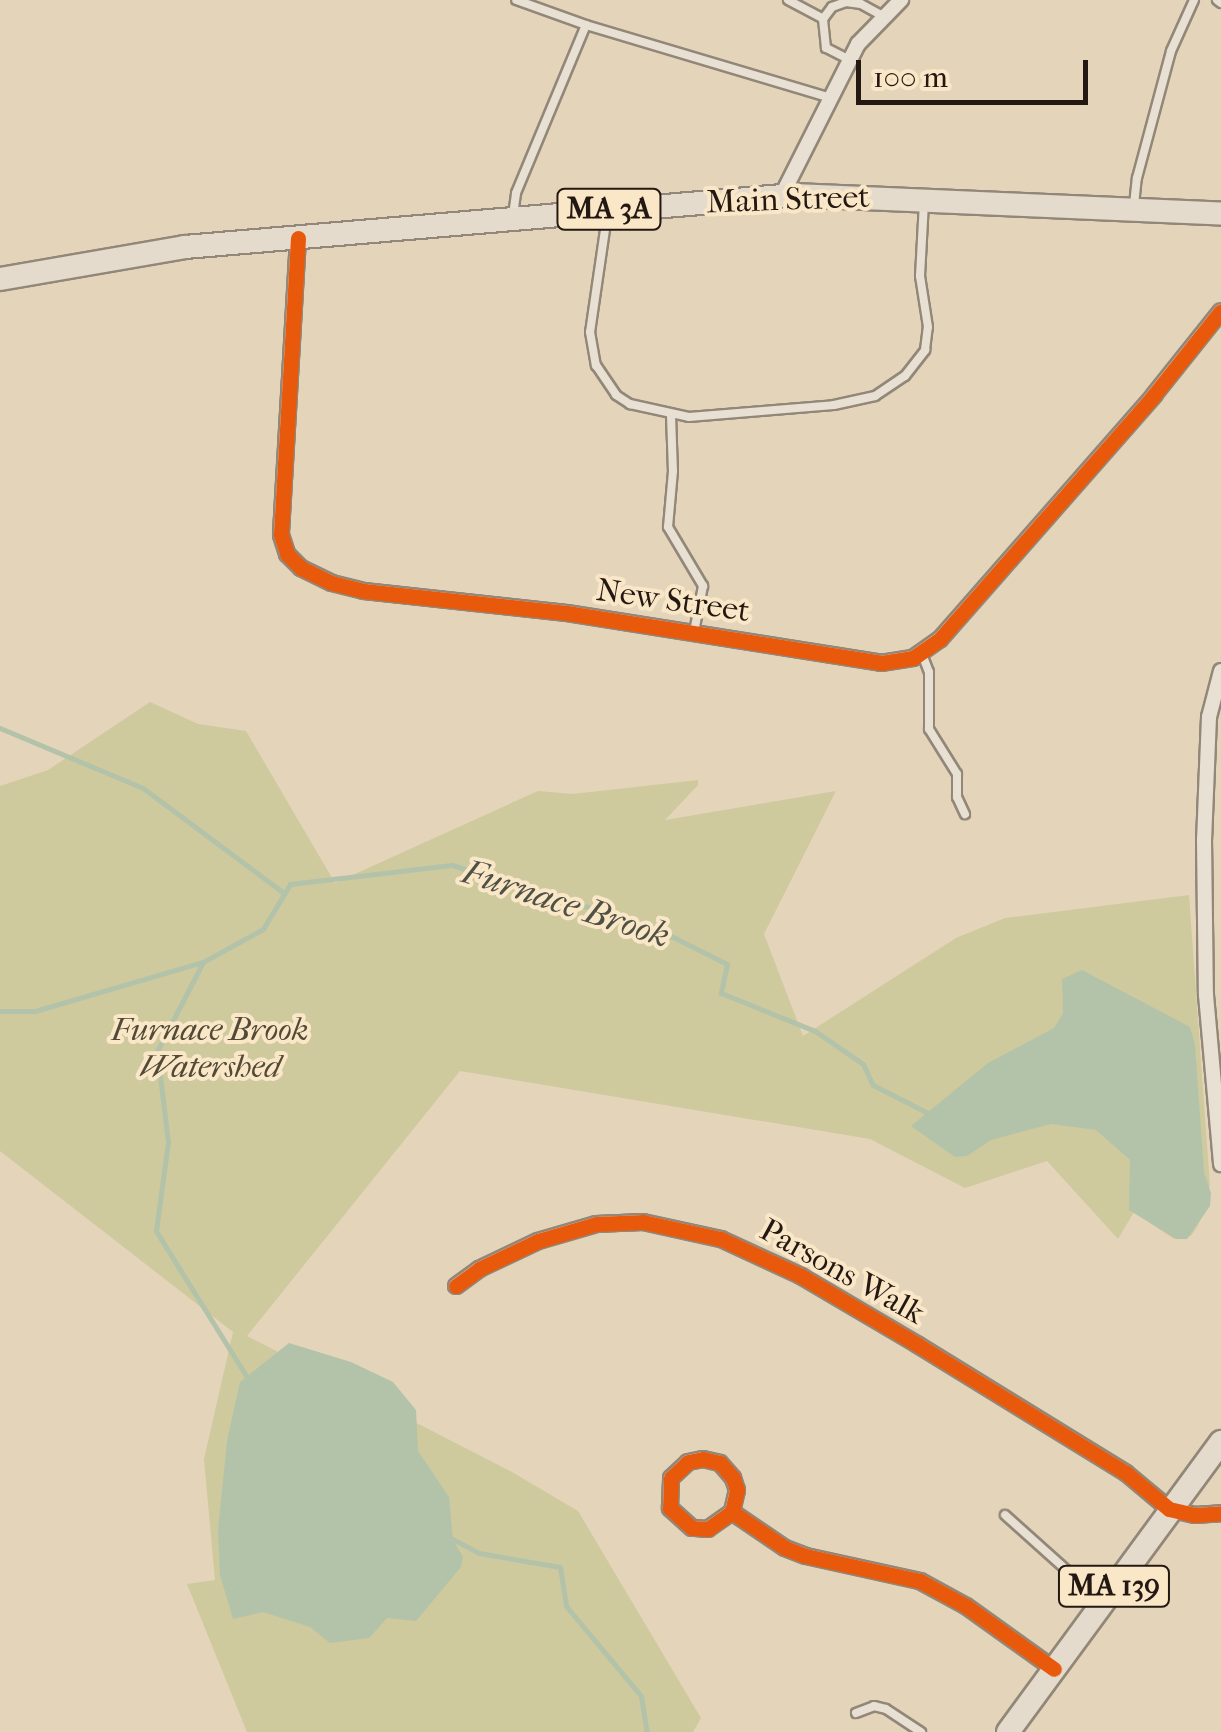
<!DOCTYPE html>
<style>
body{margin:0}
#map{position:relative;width:1221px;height:1732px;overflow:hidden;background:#e4d5ba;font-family:"IM FELL French Canon",serif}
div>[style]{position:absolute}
.green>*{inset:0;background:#cfc99e}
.water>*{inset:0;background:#b3c3a9}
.stream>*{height:5px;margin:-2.5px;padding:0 2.5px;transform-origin:2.5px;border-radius:2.5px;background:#b3c3a9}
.roads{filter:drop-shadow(2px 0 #928778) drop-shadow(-2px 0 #928778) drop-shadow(0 2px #928778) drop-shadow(0 -2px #928778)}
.service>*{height:8px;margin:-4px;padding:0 4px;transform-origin:4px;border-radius:4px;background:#e8e0d3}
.minor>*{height:14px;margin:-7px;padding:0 7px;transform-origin:7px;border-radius:7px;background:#e8e0d3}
.primary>*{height:22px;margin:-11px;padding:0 11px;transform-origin:11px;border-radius:11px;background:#e4dbcc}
.cycleway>*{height:15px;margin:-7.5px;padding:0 7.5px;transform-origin:7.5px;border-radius:7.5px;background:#e8590c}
span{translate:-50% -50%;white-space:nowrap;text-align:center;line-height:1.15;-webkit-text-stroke:8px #f9e7c7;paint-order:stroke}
.shield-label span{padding:2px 8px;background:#f9e7c7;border:2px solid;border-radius:8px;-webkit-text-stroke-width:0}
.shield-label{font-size:30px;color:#241813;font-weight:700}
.street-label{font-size:32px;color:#241813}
.park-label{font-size:32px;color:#524a36;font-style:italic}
.water-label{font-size:35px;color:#4f5145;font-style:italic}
.scale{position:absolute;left:856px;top:60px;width:232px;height:45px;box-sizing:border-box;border:5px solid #241813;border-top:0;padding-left:12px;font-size:30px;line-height:35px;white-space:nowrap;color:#241813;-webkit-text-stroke:8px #f9e7c7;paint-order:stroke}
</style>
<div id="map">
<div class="green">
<i style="clip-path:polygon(150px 702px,198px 724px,246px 731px,335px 883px,538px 791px,573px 794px,698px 780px,698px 785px,665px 820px,836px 791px,764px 934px,803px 1036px,956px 938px,1005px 918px,1189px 895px,1210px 1186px,1204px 1190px,1206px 1209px,1197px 1227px,1191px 1236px,1174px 1239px,1134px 1212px,1118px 1239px,1047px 1161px,965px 1188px,870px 1139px,460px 1071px,247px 1336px,512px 1472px,578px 1511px,701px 1718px,693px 1732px,247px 1732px,187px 1584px,215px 1580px,204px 1459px,233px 1332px,0 1151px,0 786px,48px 770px)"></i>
</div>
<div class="water">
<i style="clip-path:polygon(1082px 970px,1190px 1027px,1195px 1045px,1204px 1172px,1211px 1193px,1210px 1206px,1187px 1239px,1176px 1239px,1129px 1210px,1130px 1160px,1096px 1130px,1051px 1124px,991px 1140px,967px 1156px,955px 1157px,911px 1126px,988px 1063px,1054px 1028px,1063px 1013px,1062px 979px)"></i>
<i style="clip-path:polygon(289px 1343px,351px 1362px,393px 1382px,416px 1410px,418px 1451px,449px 1497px,453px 1540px,463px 1557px,461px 1567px,416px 1621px,387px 1618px,369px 1638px,330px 1643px,310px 1627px,263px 1612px,233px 1619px,220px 1575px,218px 1530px,227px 1441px,240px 1382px)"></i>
</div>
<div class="stream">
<i style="left:0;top:728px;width:155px;rotate:22.8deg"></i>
<i style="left:143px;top:788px;width:176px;rotate:36.7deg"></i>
<i style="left:202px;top:964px;width:98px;rotate:117.3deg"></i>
<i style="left:157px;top:1051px;width:92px;rotate:83.1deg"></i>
<i style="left:168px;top:1142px;width:90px;rotate:97.7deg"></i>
<i style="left:156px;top:1231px;width:174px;rotate:58.1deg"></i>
<i style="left:0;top:1011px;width:35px"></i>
<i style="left:35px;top:1011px;width:175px;rotate:-16.3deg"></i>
<i style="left:203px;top:962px;width:68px;rotate:-28.8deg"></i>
<i style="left:263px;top:929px;width:52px;rotate:-59deg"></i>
<i style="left:290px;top:884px;width:163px;rotate:-6.7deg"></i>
<i style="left:452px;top:865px;width:213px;rotate:17.2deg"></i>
<i style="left:655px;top:928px;width:80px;rotate:26.6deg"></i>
<i style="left:727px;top:964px;width:30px;rotate:102deg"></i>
<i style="left:721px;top:993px;width:101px;rotate:22deg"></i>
<i style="left:815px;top:1031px;width:58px;rotate:34.5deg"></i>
<i style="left:863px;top:1064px;width:23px;rotate:65deg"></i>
<i style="left:873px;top:1085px;width:66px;rotate:27deg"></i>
<i style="left:447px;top:1536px;width:36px;rotate:28deg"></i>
<i style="left:479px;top:1553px;width:82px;rotate:9.8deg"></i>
<i style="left:560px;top:1567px;width:39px;rotate:81deg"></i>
<i style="left:566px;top:1606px;width:117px;rotate:50.2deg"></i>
<i style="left:641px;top:1696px;width:36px;rotate:81deg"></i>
</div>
<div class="roads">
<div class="service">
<i style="left:788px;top:0;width:40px;rotate:28deg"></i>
<i style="left:1217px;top:0;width:5px;rotate:37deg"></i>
<i style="left:586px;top:25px;width:256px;rotate:16.6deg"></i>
<i style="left:850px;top:60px;width:27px;rotate:-153deg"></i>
<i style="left:826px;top:48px;width:29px;rotate:-96deg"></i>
<i style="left:823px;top:19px;width:15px;rotate:-53deg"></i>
<i style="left:832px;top:7px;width:15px;rotate:-20deg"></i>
<i style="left:846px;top:2px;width:15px;rotate:8deg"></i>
<i style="left:861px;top:4px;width:26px;rotate:29deg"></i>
<i style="left:1134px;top:205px;width:27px;rotate:-84deg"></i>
<i style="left:1137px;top:178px;width:131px;rotate:-75deg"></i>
<i style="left:1171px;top:51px;width:56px;rotate:-65.7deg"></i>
<i style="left:513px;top:215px;width:22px;rotate:-82deg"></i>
<i style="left:516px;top:193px;width:182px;rotate:-67.4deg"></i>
<i style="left:586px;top:25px;width:74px;rotate:-160.3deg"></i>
<i style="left:607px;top:216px;width:117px;rotate:98.3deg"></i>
<i style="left:590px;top:332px;width:34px;rotate:80deg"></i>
<i style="left:596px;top:365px;width:36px;rotate:56deg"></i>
<i style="left:616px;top:395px;width:17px;rotate:33deg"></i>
<i style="left:630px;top:404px;width:60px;rotate:12.4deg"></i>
<i style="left:689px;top:417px;width:145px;rotate:-4.7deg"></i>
<i style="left:834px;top:405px;width:42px;rotate:-12.4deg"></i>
<i style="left:875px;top:396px;width:36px;rotate:-34deg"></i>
<i style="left:905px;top:376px;width:33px;rotate:-52deg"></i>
<i style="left:925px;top:350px;width:23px;rotate:-83deg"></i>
<i style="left:928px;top:327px;width:52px;rotate:-98.9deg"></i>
<i style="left:920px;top:276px;width:74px;rotate:-86.9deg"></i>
<i style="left:671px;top:415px;width:56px;rotate:88deg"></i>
<i style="left:673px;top:471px;width:56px;rotate:95.1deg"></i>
<i style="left:668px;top:527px;width:69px;rotate:59.3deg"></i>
<i style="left:703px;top:586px;width:47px;rotate:101.1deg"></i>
<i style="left:922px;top:654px;width:19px;rotate:69deg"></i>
<i style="left:929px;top:672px;width:57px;rotate:90deg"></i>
<i style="left:929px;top:729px;width:53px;rotate:58.1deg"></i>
<i style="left:957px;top:774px;width:23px;rotate:90deg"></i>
<i style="left:957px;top:797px;width:19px;rotate:65deg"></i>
<i style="left:1005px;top:1515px;width:126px;rotate:41.8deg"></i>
<i style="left:856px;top:1713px;width:19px;rotate:-21deg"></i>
<i style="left:874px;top:1706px;width:12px;rotate:14deg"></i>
<i style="left:886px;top:1709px;width:42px;rotate:33.3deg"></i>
</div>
<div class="minor">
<i style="left:782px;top:195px;width:169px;rotate:-63.3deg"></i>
<i style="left:858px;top:44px;width:62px;rotate:-45.7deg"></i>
<i style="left:298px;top:238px;width:297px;rotate:93.3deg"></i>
<i style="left:281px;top:535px;width:20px;rotate:72deg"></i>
<i style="left:287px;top:554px;width:20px;rotate:45deg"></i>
<i style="left:301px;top:568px;width:34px;rotate:26deg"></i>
<i style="left:332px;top:583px;width:33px;rotate:14deg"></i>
<i style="left:364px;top:591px;width:204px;rotate:6.2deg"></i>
<i style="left:567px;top:613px;width:318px;rotate:9deg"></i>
<i style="left:881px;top:663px;width:32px;rotate:-9deg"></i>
<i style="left:913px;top:658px;width:33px;rotate:-35deg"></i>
<i style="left:940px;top:639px;width:325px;rotate:-48.7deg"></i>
<i style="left:1154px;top:395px;width:107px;rotate:-51.4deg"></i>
<i style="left:1221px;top:671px;width:48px;rotate:104.6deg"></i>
<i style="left:1209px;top:717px;width:122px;rotate:92.3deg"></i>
<i style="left:1204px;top:839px;width:156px;rotate:89.3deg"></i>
<i style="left:1206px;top:995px;width:170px;rotate:84.9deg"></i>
<i style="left:456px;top:1286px;width:29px;rotate:-36deg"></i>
<i style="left:479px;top:1269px;width:65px;rotate:-25.4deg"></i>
<i style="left:538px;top:1241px;width:60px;rotate:-16.3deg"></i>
<i style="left:596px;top:1224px;width:47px;rotate:-2.4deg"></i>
<i style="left:643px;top:1222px;width:80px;rotate:12.3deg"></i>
<i style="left:721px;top:1239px;width:88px;rotate:24.8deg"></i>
<i style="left:801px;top:1276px;width:136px;rotate:30.5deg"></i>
<i style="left:918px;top:1345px;width:244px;rotate:31.6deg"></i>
<i style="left:1126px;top:1473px;width:56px;rotate:39.9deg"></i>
<i style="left:1169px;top:1509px;width:27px;rotate:13deg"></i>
<i style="left:1195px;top:1515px;width:26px;rotate:-4deg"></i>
<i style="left:732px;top:1512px;width:29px;rotate:145deg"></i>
<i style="left:708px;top:1529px;width:16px;rotate:-176deg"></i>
<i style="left:692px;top:1528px;width:30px;rotate:-138deg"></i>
<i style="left:670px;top:1508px;width:30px;rotate:-88deg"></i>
<i style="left:671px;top:1478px;width:23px;rotate:-43deg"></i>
<i style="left:688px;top:1462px;width:15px;rotate:-11deg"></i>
<i style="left:703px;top:1459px;width:17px;rotate:13deg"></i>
<i style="left:720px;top:1463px;width:20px;rotate:49deg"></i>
<i style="left:733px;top:1478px;width:13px;rotate:72deg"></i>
<i style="left:737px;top:1490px;width:23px;rotate:103deg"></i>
<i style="left:732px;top:1512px;width:64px;rotate:34.2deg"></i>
<i style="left:785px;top:1548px;width:22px;rotate:21deg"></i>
<i style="left:806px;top:1556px;width:117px;rotate:12.4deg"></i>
<i style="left:920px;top:1581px;width:52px;rotate:28.5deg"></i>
<i style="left:966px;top:1606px;width:108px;rotate:35.6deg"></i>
</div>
<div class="primary">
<i style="left:0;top:279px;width:188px;rotate:-9.8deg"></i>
<i style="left:185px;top:247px;width:611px;rotate:-4.88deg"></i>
<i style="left:794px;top:195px;width:427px;rotate:2.5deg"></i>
<i style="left:1008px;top:1732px;width:360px;rotate:-53.7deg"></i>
</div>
</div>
<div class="cycleway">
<i style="left:298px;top:238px;width:297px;rotate:93.3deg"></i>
<i style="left:281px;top:535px;width:20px;rotate:72deg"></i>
<i style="left:287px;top:554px;width:20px;rotate:45deg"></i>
<i style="left:301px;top:568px;width:34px;rotate:26deg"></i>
<i style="left:332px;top:583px;width:33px;rotate:14deg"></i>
<i style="left:364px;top:591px;width:204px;rotate:6.2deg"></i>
<i style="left:567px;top:613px;width:318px;rotate:9deg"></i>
<i style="left:881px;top:663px;width:32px;rotate:-9deg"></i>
<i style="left:913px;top:658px;width:33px;rotate:-35deg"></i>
<i style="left:940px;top:639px;width:325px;rotate:-48.7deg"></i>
<i style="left:1154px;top:395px;width:107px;rotate:-51.4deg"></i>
<i style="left:456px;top:1286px;width:29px;rotate:-36deg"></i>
<i style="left:479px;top:1269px;width:65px;rotate:-25.4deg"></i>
<i style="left:538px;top:1241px;width:60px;rotate:-16.3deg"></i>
<i style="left:596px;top:1224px;width:47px;rotate:-2.4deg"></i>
<i style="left:643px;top:1222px;width:80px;rotate:12.3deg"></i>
<i style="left:721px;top:1239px;width:88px;rotate:24.8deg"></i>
<i style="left:801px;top:1276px;width:136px;rotate:30.5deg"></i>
<i style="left:918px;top:1345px;width:244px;rotate:31.6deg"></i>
<i style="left:1126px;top:1473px;width:56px;rotate:39.9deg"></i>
<i style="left:1169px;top:1509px;width:27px;rotate:13deg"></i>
<i style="left:1195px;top:1515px;width:26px;rotate:-4deg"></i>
<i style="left:732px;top:1512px;width:29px;rotate:145deg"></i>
<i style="left:708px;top:1529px;width:16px;rotate:-176deg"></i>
<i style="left:692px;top:1528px;width:30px;rotate:-138deg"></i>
<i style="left:670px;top:1508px;width:30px;rotate:-88deg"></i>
<i style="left:671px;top:1478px;width:23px;rotate:-43deg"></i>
<i style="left:688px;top:1462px;width:15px;rotate:-11deg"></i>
<i style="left:703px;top:1459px;width:17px;rotate:13deg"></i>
<i style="left:720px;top:1463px;width:20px;rotate:49deg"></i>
<i style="left:733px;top:1478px;width:13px;rotate:72deg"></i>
<i style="left:737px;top:1490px;width:23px;rotate:103deg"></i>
<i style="left:732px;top:1512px;width:64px;rotate:34.2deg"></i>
<i style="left:785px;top:1548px;width:22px;rotate:21deg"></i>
<i style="left:806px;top:1556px;width:117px;rotate:12.4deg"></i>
<i style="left:920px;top:1581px;width:52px;rotate:28.5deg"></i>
<i style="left:966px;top:1606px;width:108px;rotate:35.6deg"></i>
</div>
<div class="shield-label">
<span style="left:609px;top:209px">MA 3A</span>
<span style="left:1114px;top:1586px">MA 139</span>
</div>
<div class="street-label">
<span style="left:788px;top:200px;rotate:-2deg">Main Street</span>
<span style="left:673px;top:601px;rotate:8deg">New Street</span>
<span style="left:842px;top:1272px;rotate:29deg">Parsons Walk</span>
</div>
<div class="park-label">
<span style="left:210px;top:1049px">Furnace Brook<br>Watershed</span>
</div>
<div class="water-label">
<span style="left:566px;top:904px;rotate:18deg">Furnace Brook</span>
</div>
<div class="scale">100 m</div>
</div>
